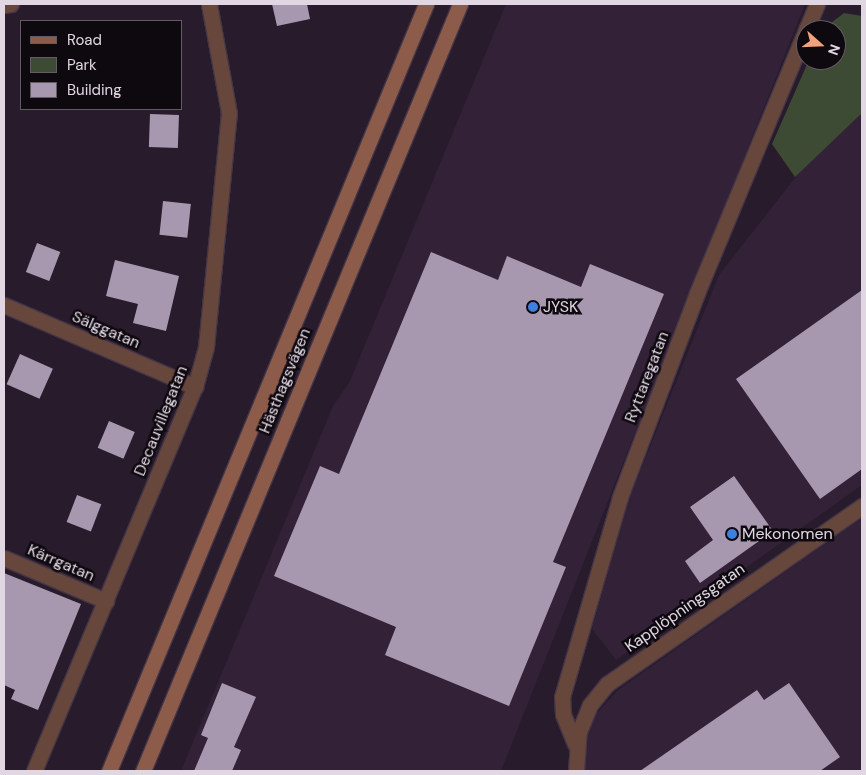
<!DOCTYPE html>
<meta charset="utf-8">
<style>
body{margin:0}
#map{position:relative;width:866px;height:775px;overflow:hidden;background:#281b2c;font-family:"DM Sans",sans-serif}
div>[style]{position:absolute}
.built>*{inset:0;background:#332138}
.green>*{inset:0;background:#3d4b35}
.building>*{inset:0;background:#a898af;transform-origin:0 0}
.roads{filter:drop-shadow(1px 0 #423546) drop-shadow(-1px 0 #423546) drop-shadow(0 1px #423546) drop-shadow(0 -1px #423546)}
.street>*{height:15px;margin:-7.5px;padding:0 7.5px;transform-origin:7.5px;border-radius:7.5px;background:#67463c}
.secondary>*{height:15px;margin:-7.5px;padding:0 7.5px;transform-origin:7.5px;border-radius:7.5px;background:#8d5b4a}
.dots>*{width:14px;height:14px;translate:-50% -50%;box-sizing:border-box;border:2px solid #0e080f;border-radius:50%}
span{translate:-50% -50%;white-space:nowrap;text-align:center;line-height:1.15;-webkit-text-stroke:5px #0e080f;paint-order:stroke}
.poi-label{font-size:16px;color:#e1d7e3}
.left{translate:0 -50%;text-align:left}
.street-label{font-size:16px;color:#e1d7e3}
.frame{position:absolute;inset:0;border:5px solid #e1d7e3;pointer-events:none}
.legend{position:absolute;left:20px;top:20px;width:162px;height:90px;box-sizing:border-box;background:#0e080f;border:1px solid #625b64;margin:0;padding:6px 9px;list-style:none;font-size:15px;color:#e1d7e3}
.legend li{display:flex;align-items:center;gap:10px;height:25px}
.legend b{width:25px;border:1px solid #625b64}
.north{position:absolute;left:796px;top:20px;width:50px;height:50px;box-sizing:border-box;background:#0e080f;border:1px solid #625b64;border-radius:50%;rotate:110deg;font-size:14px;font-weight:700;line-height:20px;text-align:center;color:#e1d7e3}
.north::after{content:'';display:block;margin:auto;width:18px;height:22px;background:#f0a27a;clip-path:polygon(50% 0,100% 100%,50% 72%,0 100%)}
</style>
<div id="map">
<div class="built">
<i style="clip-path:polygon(506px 4px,805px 4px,501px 771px,181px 771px,333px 406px,350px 381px)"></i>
<i style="clip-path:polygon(862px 113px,862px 485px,616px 660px,592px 629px,629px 499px,719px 275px,805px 165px)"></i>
<i style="clip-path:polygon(862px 518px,862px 771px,583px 771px,583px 739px,596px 714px,618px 690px)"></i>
</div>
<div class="green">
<i style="clip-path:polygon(844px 13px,862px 16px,862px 113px,795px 177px,772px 144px,809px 60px,836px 60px,836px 30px,822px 30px)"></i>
</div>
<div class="building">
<i style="clip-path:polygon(272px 4px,307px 4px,310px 19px,277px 26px)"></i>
<i style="left:150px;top:114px;width:29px;height:33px;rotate:2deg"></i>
<i style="left:163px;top:201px;width:28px;height:34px;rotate:6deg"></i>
<i style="left:37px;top:243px;width:25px;height:31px;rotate:21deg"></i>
<i style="clip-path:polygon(431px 252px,498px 280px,507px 256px,581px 287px,590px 264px,664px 294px,553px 562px,566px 567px,509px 706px,385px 655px,396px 627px,274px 576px,320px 466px,339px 474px)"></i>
<i style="clip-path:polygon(115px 260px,179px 276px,166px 331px,133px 323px,138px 304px,106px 296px)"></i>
<i style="clip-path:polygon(862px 290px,862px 469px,820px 499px,736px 379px)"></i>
<i style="left:20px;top:354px;width:36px;height:33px;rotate:24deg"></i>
<i style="left:109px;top:421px;width:28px;height:29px;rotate:23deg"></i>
<i style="clip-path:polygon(734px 476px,773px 531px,700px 583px,685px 561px,713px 540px,690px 507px)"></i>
<i style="left:77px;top:495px;width:26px;height:29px;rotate:21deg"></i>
<i style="clip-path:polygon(4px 573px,81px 604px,38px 710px,11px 699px,15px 690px,4px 685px)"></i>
<i style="clip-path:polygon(222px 683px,256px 697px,234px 747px,241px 750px,232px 771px,194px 771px,208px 738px,201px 735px)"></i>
<i style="clip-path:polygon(789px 683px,840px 757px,820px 771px,640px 771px,757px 690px,764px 700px)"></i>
</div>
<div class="roads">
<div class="street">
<i style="left:4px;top:5px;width:7px;rotate:-8deg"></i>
<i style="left:806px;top:30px;width:28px;rotate:-67deg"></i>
<i style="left:4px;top:305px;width:208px;rotate:23.2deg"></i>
<i style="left:4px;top:558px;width:111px;rotate:22.9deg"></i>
<i style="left:575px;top:744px;width:32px;rotate:-112deg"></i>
<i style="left:563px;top:714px;width:17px;rotate:-93deg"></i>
<i style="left:562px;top:697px;width:208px;rotate:-73.8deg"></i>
<i style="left:620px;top:497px;width:218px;rotate:-69.3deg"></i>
<i style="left:697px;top:293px;width:285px;rotate:-67.5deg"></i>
<i style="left:34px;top:771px;width:416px;rotate:-67.3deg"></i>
<i style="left:195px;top:387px;width:41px;rotate:-74.6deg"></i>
<i style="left:206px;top:347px;width:235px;rotate:-84.4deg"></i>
<i style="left:229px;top:113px;width:111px;rotate:-100.4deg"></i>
<i style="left:576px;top:771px;width:39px;rotate:-86deg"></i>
<i style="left:579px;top:732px;width:29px;rotate:-68deg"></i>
<i style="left:590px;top:705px;width:27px;rotate:-51deg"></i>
<i style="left:607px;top:684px;width:311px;rotate:-34.9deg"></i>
</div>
<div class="secondary">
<i style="left:109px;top:771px;width:830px;rotate:-67.54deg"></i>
<i style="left:143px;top:771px;width:830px;rotate:-67.54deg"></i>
</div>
</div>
<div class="dots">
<i style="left:533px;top:307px;background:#3f7fe0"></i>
<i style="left:732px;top:534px;background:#3f7fe0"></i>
</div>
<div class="poi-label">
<span class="left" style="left:543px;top:307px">JYSK</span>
<span class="left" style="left:742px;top:534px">Mekonomen</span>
</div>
<div class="street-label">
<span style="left:106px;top:330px;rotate:23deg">Sälggatan</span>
<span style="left:647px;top:377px;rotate:-69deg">Ryttaregatan</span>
<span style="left:285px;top:381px;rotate:-68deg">Hästhagsvägen</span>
<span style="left:161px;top:421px;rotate:-68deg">Decauvillegatan</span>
<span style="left:61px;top:563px;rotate:23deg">Kärrgatan</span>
<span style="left:685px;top:608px;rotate:-35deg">Kapplöpningsgatan</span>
</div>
<div class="frame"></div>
<ul class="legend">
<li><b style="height:6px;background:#8d5b4a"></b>Road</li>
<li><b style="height:14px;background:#3d4b35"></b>Park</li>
<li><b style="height:14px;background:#a898af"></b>Building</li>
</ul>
<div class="north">N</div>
</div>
